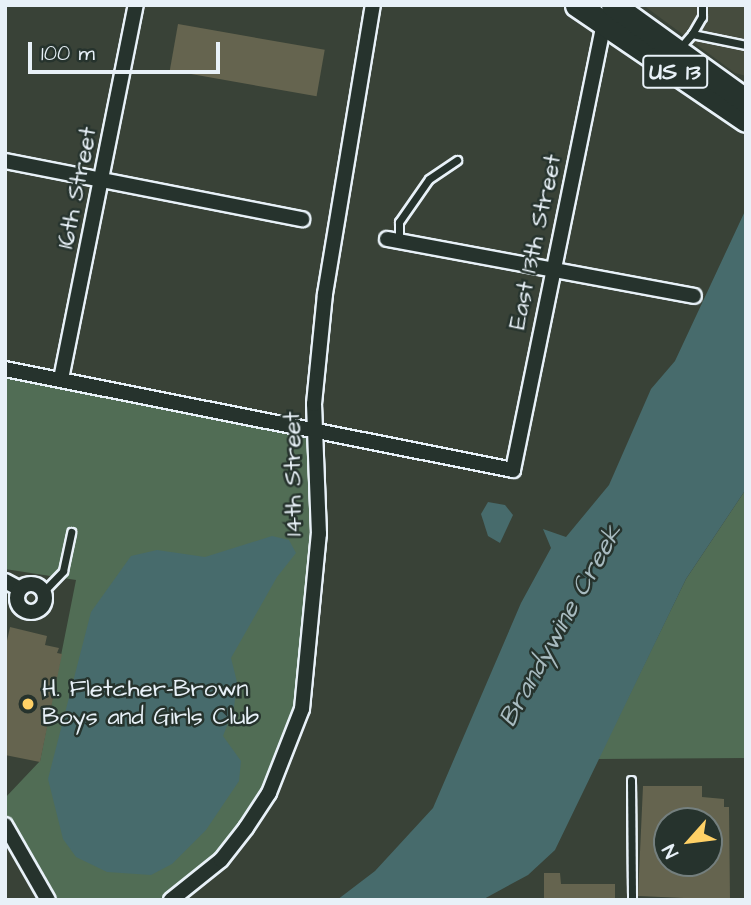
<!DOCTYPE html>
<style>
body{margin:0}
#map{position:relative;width:751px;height:905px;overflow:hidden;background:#394237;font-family:"Architects Daughter",sans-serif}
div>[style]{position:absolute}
.built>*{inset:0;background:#464c3e}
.green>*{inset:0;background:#516d55}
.water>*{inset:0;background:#476b6c}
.building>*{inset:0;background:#65644f;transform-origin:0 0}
.roads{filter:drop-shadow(2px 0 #e8f1f8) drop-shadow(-2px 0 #e8f1f8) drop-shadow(0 2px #e8f1f8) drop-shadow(0 -2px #e8f1f8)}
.service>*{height:7px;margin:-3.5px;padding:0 3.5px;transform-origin:3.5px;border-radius:3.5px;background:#26332d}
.minor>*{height:14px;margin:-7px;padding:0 7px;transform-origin:7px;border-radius:7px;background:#26332d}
.minor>.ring{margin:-7px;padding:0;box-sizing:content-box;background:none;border:14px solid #26332d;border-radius:50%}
.primary>*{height:23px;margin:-11.5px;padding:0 11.5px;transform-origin:11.5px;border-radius:11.5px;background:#26332d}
.dots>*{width:19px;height:19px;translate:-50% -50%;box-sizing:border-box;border:4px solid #26332d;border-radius:50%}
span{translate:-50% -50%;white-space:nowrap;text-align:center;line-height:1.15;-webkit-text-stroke:5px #26332d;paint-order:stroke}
.shield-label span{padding:2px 5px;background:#26332d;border:2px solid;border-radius:5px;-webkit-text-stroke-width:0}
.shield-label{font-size:23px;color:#e8f1f8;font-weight:700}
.street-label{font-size:24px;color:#e8f1f8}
.poi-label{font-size:24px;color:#e8f1f8}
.left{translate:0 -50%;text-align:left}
.water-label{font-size:26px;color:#a8bbc0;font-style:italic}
.frame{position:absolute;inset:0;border:7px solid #e8f1f8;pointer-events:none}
.north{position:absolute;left:653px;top:807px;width:70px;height:70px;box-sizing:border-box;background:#26332d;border:2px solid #747f7e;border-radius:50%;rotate:242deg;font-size:19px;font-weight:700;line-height:28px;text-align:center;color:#e8f1f8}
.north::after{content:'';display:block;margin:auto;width:24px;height:32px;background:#ffd166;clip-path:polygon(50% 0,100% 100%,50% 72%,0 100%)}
.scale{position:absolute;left:28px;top:42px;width:192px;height:32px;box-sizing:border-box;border:4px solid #e8f1f8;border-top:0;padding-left:9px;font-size:21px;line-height:24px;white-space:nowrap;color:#e8f1f8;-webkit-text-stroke:5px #26332d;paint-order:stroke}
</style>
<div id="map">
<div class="built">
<i style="clip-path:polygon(643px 5px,746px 5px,746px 76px,735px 73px)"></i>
</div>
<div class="green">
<i style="clip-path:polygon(5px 376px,307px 437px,311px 574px,302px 704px,260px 806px,218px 855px,160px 900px,58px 900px,5px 815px,5px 798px,40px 761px,76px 580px,5px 569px)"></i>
<i style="clip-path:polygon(746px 489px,746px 758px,598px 759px,686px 579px)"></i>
</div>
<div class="water">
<i style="clip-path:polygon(746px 209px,746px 489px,686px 579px,555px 850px,528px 875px,482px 900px,337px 900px,375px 871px,433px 808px,521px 603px,551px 548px,543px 529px,566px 537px,609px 485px,651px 389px,675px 361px)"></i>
<i style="clip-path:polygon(488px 502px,505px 505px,513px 515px,500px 543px,488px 536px,481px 514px)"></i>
<i style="clip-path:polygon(272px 536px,289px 540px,296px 553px,277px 577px,231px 658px,237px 682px,234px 708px,223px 736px,241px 761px,239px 781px,206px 830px,172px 864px,151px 875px,107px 872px,76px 857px,63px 839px,48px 779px,91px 612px,131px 556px,157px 550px,205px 557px)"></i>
</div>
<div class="building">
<i style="left:178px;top:24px;width:149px;height:47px;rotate:10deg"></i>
<i style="clip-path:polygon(10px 627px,47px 636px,45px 645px,59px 648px,57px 653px,62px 654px,40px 762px,5px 755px,5px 650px)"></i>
<i style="clip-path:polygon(evenodd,643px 786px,702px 786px,702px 797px,724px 799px,724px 807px,729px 807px,730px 900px,638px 896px,643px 786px,667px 821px,709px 821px,709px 863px,667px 863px,667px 821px)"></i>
<i style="clip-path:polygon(544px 873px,560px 873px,561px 884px,615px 884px,615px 900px,544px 898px)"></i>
</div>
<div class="roads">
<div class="service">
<i style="left:692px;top:34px;width:20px;rotate:-60deg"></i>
<i style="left:702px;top:17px;width:12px;rotate:-90deg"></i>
<i style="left:679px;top:49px;width:20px;rotate:-49deg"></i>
<i style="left:692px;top:34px;width:55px;rotate:11.5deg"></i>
<i style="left:399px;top:241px;width:19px;rotate:-90deg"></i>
<i style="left:399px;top:222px;width:52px;rotate:-55.1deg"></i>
<i style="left:429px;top:179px;width:34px;rotate:-34deg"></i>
<i style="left:43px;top:592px;width:29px;rotate:-46deg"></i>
<i style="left:63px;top:571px;width:40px;rotate:-78deg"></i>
<i style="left:631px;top:780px;width:120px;rotate:89.5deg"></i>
</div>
<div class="minor">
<i style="left:5px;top:161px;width:303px;rotate:11.1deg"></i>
<i style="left:387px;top:239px;width:312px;rotate:10.5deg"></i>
<i style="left:5px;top:369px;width:518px;rotate:11.24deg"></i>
<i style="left:513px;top:470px;width:455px;rotate:-78.5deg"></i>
<i style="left:61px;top:379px;width:381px;rotate:-78.7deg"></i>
<i style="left:5px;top:581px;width:17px;rotate:28deg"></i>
<i class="ring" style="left:17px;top:584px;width:14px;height:14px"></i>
<i style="left:5px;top:825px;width:86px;rotate:60.2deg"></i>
<i style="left:171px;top:900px;width:64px;rotate:-38.7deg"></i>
<i style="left:221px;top:860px;width:41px;rotate:-52deg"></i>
<i style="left:246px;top:828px;width:42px;rotate:-56.7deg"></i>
<i style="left:269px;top:793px;width:90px;rotate:-68.6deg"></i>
<i style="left:302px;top:709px;width:176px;rotate:-84.5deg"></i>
<i style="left:319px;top:534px;width:130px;rotate:-92.2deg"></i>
<i style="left:314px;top:404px;width:111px;rotate:-84.3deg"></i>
<i style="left:325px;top:294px;width:293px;rotate:-80.6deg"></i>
</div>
<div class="primary">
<i style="left:577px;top:5px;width:204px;rotate:34.2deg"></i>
<i style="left:613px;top:5px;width:164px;rotate:35.8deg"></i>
</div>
</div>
<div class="dots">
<i style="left:28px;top:704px;background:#ffd166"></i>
</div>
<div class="shield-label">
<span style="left:675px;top:72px">US 13</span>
</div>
<div class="street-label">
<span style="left:78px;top:188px;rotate:-79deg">16th Street</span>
<span style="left:536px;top:242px;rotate:-78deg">East 13th Street</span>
<span style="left:294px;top:474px;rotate:-91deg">14th Street</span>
</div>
<div class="poi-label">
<span class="left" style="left:42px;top:704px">H. Fletcher-Brown<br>Boys and Girls Club</span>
</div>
<div class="water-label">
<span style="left:561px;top:626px;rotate:-61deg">Brandywine Creek</span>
</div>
<div class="frame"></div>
<div class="north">N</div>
<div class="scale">100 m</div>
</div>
